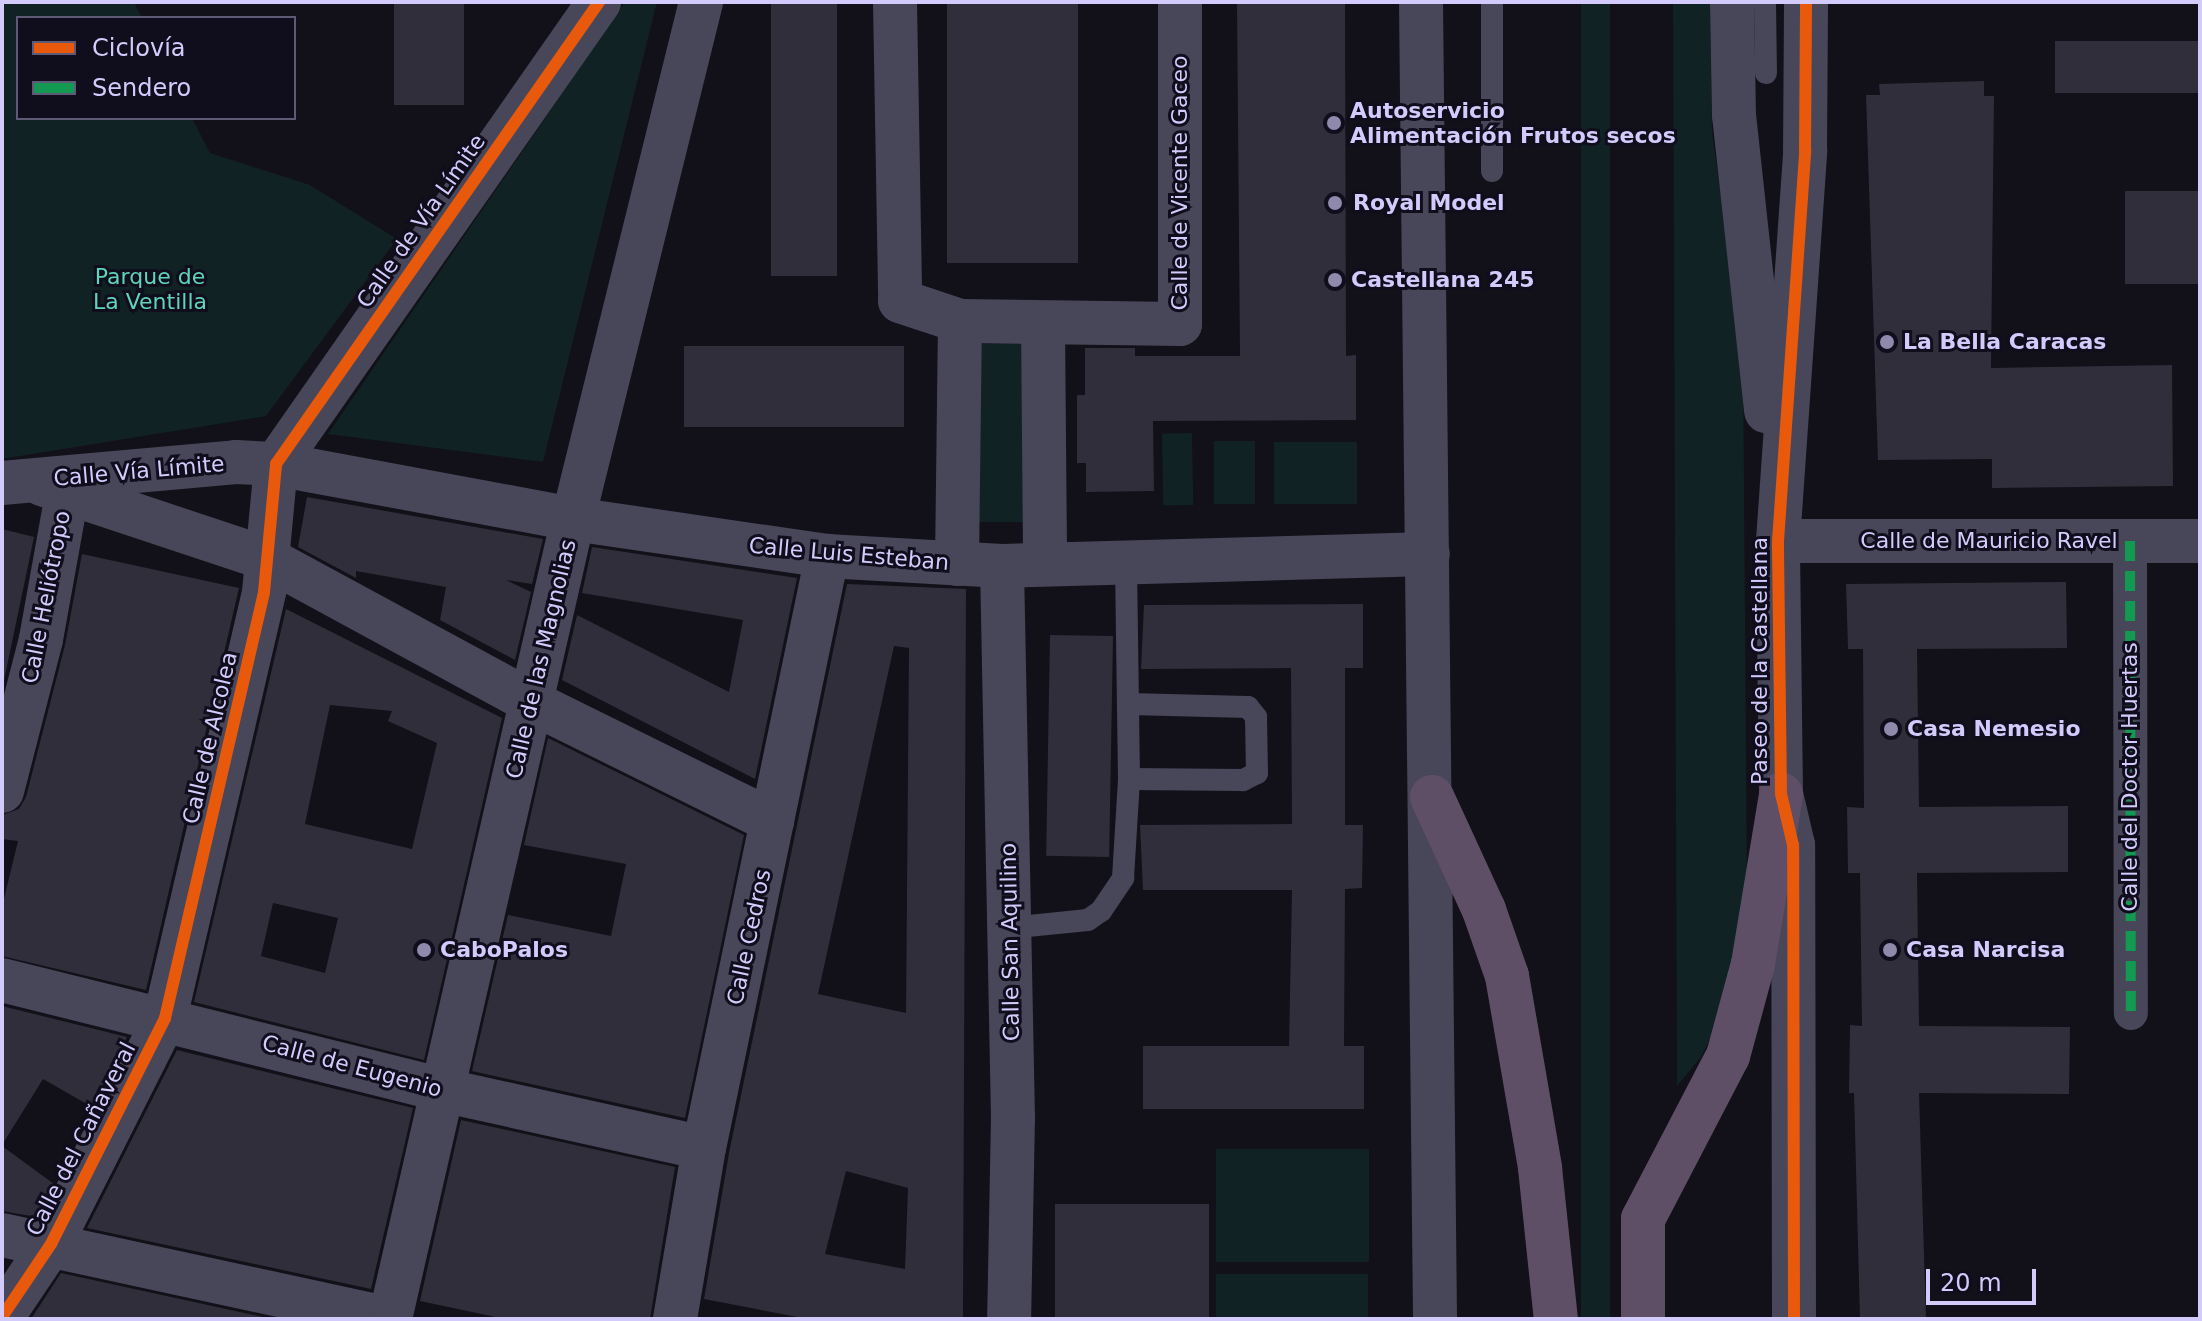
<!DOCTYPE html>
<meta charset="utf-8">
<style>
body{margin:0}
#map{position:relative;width:2202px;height:1321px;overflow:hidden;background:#121018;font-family:"DejaVu Sans",sans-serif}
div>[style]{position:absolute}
.green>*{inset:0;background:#102223;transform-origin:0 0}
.building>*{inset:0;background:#302e3a;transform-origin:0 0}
.service>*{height:22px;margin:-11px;padding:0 11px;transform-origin:11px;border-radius:11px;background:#484659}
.pedestrian>*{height:34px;margin:-17px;padding:0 17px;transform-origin:17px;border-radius:17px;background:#484659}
.minor>*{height:44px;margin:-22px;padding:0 22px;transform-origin:22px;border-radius:22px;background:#484659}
.trunk>*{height:44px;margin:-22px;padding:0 22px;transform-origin:22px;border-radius:22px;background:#5f4f66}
.quiet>*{height:10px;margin-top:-5px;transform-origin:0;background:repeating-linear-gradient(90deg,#139951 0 20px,transparent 0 30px)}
.cycleway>*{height:12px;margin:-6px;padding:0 6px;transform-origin:6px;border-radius:6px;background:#e8590c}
.dots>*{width:22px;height:22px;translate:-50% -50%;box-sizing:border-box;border:4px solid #100d1c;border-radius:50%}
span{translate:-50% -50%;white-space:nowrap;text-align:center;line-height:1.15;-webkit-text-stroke:6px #100d1c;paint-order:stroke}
.poi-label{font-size:22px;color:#d3cbfb;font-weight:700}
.left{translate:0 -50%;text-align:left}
.street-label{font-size:22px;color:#d3cbfb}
.park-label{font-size:22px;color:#5ed5bb}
.frame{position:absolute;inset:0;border:4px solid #d3cbfb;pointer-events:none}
.legend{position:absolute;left:16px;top:16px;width:280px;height:104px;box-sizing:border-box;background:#100d1c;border:2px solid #5e5975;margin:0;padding:10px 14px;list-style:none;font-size:24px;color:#d3cbfb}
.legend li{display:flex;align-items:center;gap:16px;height:40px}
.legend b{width:40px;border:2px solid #5e5975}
.scale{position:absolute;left:1926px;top:1269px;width:110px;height:36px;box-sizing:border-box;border:4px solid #d3cbfb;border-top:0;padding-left:10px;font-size:24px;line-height:28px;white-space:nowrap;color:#d3cbfb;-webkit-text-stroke:6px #100d1c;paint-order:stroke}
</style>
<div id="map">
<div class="green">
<i style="clip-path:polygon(2px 2px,134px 2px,142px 18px,18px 18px,18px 118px,192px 118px,210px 153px,310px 185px,397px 239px,266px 416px,2px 459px)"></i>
<i style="clip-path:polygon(625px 2px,657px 2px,543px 462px,328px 434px)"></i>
<i style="left:1581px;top:2px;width:29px;height:1317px"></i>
<i style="clip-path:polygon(1673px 2px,1710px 2px,1712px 132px,1743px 349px,1747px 884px,1735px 990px,1701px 1057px,1677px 1086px)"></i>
<i style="left:1027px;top:344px;width:178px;height:52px;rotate:90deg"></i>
<i style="left:1192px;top:433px;width:72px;height:30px;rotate:89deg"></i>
<i style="left:1214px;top:441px;width:41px;height:63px"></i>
<i style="left:1274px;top:442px;width:83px;height:62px"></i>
<i style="left:1216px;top:1149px;width:153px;height:113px"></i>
<i style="left:1216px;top:1274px;width:152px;height:45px"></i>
</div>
<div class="building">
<i style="left:394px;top:2px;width:70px;height:103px"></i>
<i style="left:771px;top:2px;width:66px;height:274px"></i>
<i style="left:947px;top:2px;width:131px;height:261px"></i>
<i style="clip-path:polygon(1237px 2px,1345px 2px,1346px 356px,1356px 355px,1356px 420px,1153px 421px,1154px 491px,1086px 492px,1086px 463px,1077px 463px,1077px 395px,1085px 395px,1085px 348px,1135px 348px,1135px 356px,1240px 356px)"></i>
<i style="left:2055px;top:41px;width:145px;height:52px"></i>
<i style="clip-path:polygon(1984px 81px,1984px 96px,1994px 96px,1991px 368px,2172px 365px,2173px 486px,1992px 488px,1992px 459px,1878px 460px,1866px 95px,1880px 95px,1879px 84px)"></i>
<i style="left:2125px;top:191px;width:75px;height:93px"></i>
<i style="left:684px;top:346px;width:220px;height:81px"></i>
<i style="clip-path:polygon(307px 497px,543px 539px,532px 584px,506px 580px,531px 592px,515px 660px,440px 620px,446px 587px,356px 571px,356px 578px,298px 547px)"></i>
<i style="clip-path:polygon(2px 529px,34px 537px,2px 690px)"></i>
<i style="clip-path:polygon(592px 547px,797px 578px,755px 779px,562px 680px,577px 615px,729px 692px,743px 620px,582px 593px)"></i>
<i style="clip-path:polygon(82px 554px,239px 588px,146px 990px,2px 956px,2px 907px,18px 841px,2px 839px,2px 815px,19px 809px,26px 797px,65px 645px)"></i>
<i style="clip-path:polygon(2066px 582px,2067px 648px,1917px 649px,1919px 807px,2068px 806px,2068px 872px,1917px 873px,1919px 1026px,2070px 1027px,2069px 1094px,1919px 1093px,1926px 1319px,1860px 1319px,1854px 1093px,1849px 1093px,1850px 1025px,1862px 1026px,1860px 873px,1848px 873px,1847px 807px,1864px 808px,1863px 649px,1848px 649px,1846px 584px)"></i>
<i style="clip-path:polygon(evenodd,847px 584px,966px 589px,963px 1319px,808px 1319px,704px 1299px,729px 1153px,847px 584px,894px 646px,909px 648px,906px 1013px,818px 994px,894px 646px,847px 584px,846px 1171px,908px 1188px,905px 1269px,825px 1254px,846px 1171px)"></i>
<i style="clip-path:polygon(1363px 604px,1363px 668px,1345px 668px,1345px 825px,1363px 825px,1362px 888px,1345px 889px,1344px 1046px,1364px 1046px,1364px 1109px,1143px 1109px,1143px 1046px,1289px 1046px,1292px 890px,1143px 890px,1140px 825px,1292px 824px,1291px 668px,1141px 669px,1144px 605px)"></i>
<i style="clip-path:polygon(evenodd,286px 609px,502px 718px,424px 1060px,194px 1002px,286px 609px,330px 705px,392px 711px,388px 721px,437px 743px,412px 849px,305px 824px,330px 705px,286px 609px,273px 903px,338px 918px,325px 973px,261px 956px,273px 903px)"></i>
<i style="left:1113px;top:636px;width:221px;height:63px;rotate:91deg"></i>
<i style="clip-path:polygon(548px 738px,744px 835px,685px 1118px,472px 1071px,508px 915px,611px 936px,626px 864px,524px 845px)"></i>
<i style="clip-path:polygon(2px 1006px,127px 1037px,92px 1107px,43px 1079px,2px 1145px)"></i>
<i style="clip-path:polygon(177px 1050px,413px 1108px,371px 1289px,87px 1228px)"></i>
<i style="clip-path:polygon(461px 1120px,675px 1167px,650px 1319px,505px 1319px,420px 1301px)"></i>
<i style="clip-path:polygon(2px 1146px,54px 1184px,37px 1217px,2px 1211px)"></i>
<i style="left:1209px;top:1204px;width:115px;height:154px;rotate:90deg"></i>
<i style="clip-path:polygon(61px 1273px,272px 1319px,31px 1319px)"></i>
</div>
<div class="service">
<i style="left:1492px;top:2px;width:169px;rotate:90deg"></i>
<i style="left:1765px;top:2px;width:71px;rotate:89.2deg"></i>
<i style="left:1129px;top:704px;width:119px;rotate:1.4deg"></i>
<i style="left:1248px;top:707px;width:13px;rotate:51deg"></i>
<i style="left:1256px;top:717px;width:56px;rotate:89deg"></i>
<i style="left:1257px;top:773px;width:16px;rotate:153deg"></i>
<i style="left:1243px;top:780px;width:114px;rotate:-179.5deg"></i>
<i style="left:1009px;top:928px;width:79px;rotate:-5.8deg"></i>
<i style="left:1088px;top:920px;width:16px;rotate:-35deg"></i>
<i style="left:1101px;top:911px;width:40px;rotate:-56deg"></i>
<i style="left:1123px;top:878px;width:99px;rotate:-86.5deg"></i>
<i style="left:1129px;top:779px;width:218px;rotate:-90.8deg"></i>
</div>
<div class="pedestrian">
<i style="left:2130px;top:541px;width:472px;rotate:89.9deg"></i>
</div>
<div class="minor">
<i style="left:895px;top:2px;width:299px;rotate:89deg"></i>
<i style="left:900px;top:301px;width:63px;rotate:18.4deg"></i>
<i style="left:960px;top:321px;width:220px;rotate:0.8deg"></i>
<i style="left:1180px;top:324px;width:322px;rotate:-90deg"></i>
<i style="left:1421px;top:2px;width:1317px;rotate:89.39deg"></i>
<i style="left:1732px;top:2px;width:113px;rotate:89deg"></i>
<i style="left:1734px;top:115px;width:298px;rotate:83.8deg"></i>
<i style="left:1043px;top:323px;width:241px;rotate:89.5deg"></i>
<i style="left:2px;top:483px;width:235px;rotate:-5.1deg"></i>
<i style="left:236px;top:462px;width:40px;rotate:2.9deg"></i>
<i style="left:276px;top:464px;width:302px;rotate:10.5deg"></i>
<i style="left:573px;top:519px;width:257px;rotate:8.3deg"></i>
<i style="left:827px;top:556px;width:175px;rotate:3.3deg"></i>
<i style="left:1002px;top:566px;width:426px;rotate:-1.6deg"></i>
<i style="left:42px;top:484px;width:238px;rotate:18.4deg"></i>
<i style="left:268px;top:559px;width:299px;rotate:28.5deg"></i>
<i style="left:531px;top:702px;width:269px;rotate:26.3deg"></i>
<i style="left:1778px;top:541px;width:422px"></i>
<i style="left:957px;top:564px;width:243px;rotate:-89.3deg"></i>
<i style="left:1002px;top:566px;width:551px;rotate:88.86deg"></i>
<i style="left:1013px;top:1117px;width:202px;rotate:91.1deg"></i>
<i style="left:2px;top:791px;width:157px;rotate:-75.6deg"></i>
<i style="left:41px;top:639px;width:146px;rotate:-79.8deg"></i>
<i style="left:2px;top:980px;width:454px;rotate:14deg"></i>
<i style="left:442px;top:1090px;width:268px;rotate:12.5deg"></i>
<i style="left:2px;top:1235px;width:397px;rotate:12.2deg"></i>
<i style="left:2px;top:1317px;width:88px;rotate:-56.1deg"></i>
<i style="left:51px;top:1244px;width:253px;rotate:-63.2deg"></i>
<i style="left:165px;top:1018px;width:437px;rotate:-76.9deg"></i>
<i style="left:264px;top:592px;width:129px;rotate:-84.6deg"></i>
<i style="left:276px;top:464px;width:564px;rotate:-55.04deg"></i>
<i style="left:390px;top:1319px;width:821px;rotate:-77.12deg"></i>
<i style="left:573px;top:519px;width:533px;rotate:-76.09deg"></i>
<i style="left:675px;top:1319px;width:173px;rotate:-80.4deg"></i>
<i style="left:704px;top:1148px;width:605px;rotate:-78.26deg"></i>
<i style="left:1794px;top:1319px;width:474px;rotate:-90.1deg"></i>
<i style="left:1793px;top:845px;width:52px;rotate:-103.2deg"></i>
<i style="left:1781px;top:794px;width:253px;rotate:-90.7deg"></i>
<i style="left:1778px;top:541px;width:392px;rotate:-86deg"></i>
<i style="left:1805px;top:150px;width:148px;rotate:-89.6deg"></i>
</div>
<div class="trunk">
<i style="left:1432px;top:797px;width:124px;rotate:65.3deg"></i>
<i style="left:1484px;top:910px;width:70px;rotate:70.8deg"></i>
<i style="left:1507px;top:976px;width:195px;rotate:80.2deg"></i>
<i style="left:1540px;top:1168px;width:152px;rotate:84deg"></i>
<i style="left:1643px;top:1319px;width:100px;rotate:-90deg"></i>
<i style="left:1643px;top:1219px;width:184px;rotate:-62.5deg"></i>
<i style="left:1728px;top:1056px;width:95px;rotate:-74.8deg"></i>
<i style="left:1753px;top:964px;width:172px;rotate:-80.6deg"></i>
</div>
<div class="quiet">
<i style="left:2130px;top:541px;width:472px;rotate:89.9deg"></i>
</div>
<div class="cycleway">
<i style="left:2px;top:1317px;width:88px;rotate:-56.1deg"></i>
<i style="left:51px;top:1244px;width:253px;rotate:-63.2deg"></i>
<i style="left:165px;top:1018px;width:437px;rotate:-76.9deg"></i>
<i style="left:264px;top:592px;width:129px;rotate:-84.6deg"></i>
<i style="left:276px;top:464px;width:564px;rotate:-55.04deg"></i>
<i style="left:1794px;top:1319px;width:474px;rotate:-90.1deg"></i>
<i style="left:1793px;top:845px;width:52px;rotate:-103.2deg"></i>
<i style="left:1781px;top:794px;width:253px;rotate:-90.7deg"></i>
<i style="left:1778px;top:541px;width:392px;rotate:-86deg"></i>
<i style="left:1805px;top:150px;width:148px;rotate:-89.6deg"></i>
</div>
<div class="dots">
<i style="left:1334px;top:123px;background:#8f8aac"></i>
<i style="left:1335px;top:203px;background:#8f8aac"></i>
<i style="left:1335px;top:280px;background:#8f8aac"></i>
<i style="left:1887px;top:342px;background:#8f8aac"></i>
<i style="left:1891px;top:729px;background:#8f8aac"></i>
<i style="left:424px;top:950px;background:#8f8aac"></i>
<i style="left:1890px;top:950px;background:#8f8aac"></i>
</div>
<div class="poi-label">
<span class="left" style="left:1350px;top:123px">Autoservicio<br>Alimentación Frutos secos</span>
<span class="left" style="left:1353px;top:203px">Royal Model</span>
<span class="left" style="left:1351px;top:280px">Castellana 245</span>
<span class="left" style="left:1903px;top:342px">La Bella Caracas</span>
<span class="left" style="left:1907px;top:729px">Casa Nemesio</span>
<span class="left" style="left:440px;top:950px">CaboPalos</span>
<span class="left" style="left:1906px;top:950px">Casa Narcisa</span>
</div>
<div class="street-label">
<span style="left:1180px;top:183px;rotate:-90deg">Calle de Vicente Gaceo</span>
<span style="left:421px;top:221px;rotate:-55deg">Calle de Vía Límite</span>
<span style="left:139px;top:471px;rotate:-5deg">Calle Vía Límite</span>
<span style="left:1989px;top:541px">Calle de Mauricio Ravel</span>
<span style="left:849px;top:554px;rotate:5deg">Calle Luis Esteban</span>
<span style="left:46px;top:597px;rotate:-79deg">Calle Heliótropo</span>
<span style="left:541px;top:659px;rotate:-77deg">Calle de las Magnolias</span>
<span style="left:1760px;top:661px;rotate:-90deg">Paseo de la Castellana</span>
<span style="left:210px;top:738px;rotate:-77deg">Calle de Alcolea</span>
<span style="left:2130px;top:777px;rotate:-90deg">Calle del Doctor Huertas</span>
<span style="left:749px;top:937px;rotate:-78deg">Calle Cedros</span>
<span style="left:1010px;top:942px;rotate:-91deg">Calle San Aquilino</span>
<span style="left:352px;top:1066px;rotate:15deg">Calle de Eugenio</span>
<span style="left:81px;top:1139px;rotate:-63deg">Calle del Cañaveral</span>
</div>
<div class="park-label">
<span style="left:150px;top:289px">Parque de<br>La Ventilla</span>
</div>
<div class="frame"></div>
<ul class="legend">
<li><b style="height:10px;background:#e8590c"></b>Ciclovía</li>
<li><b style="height:10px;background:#139951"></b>Sendero</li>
</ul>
<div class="scale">20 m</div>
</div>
